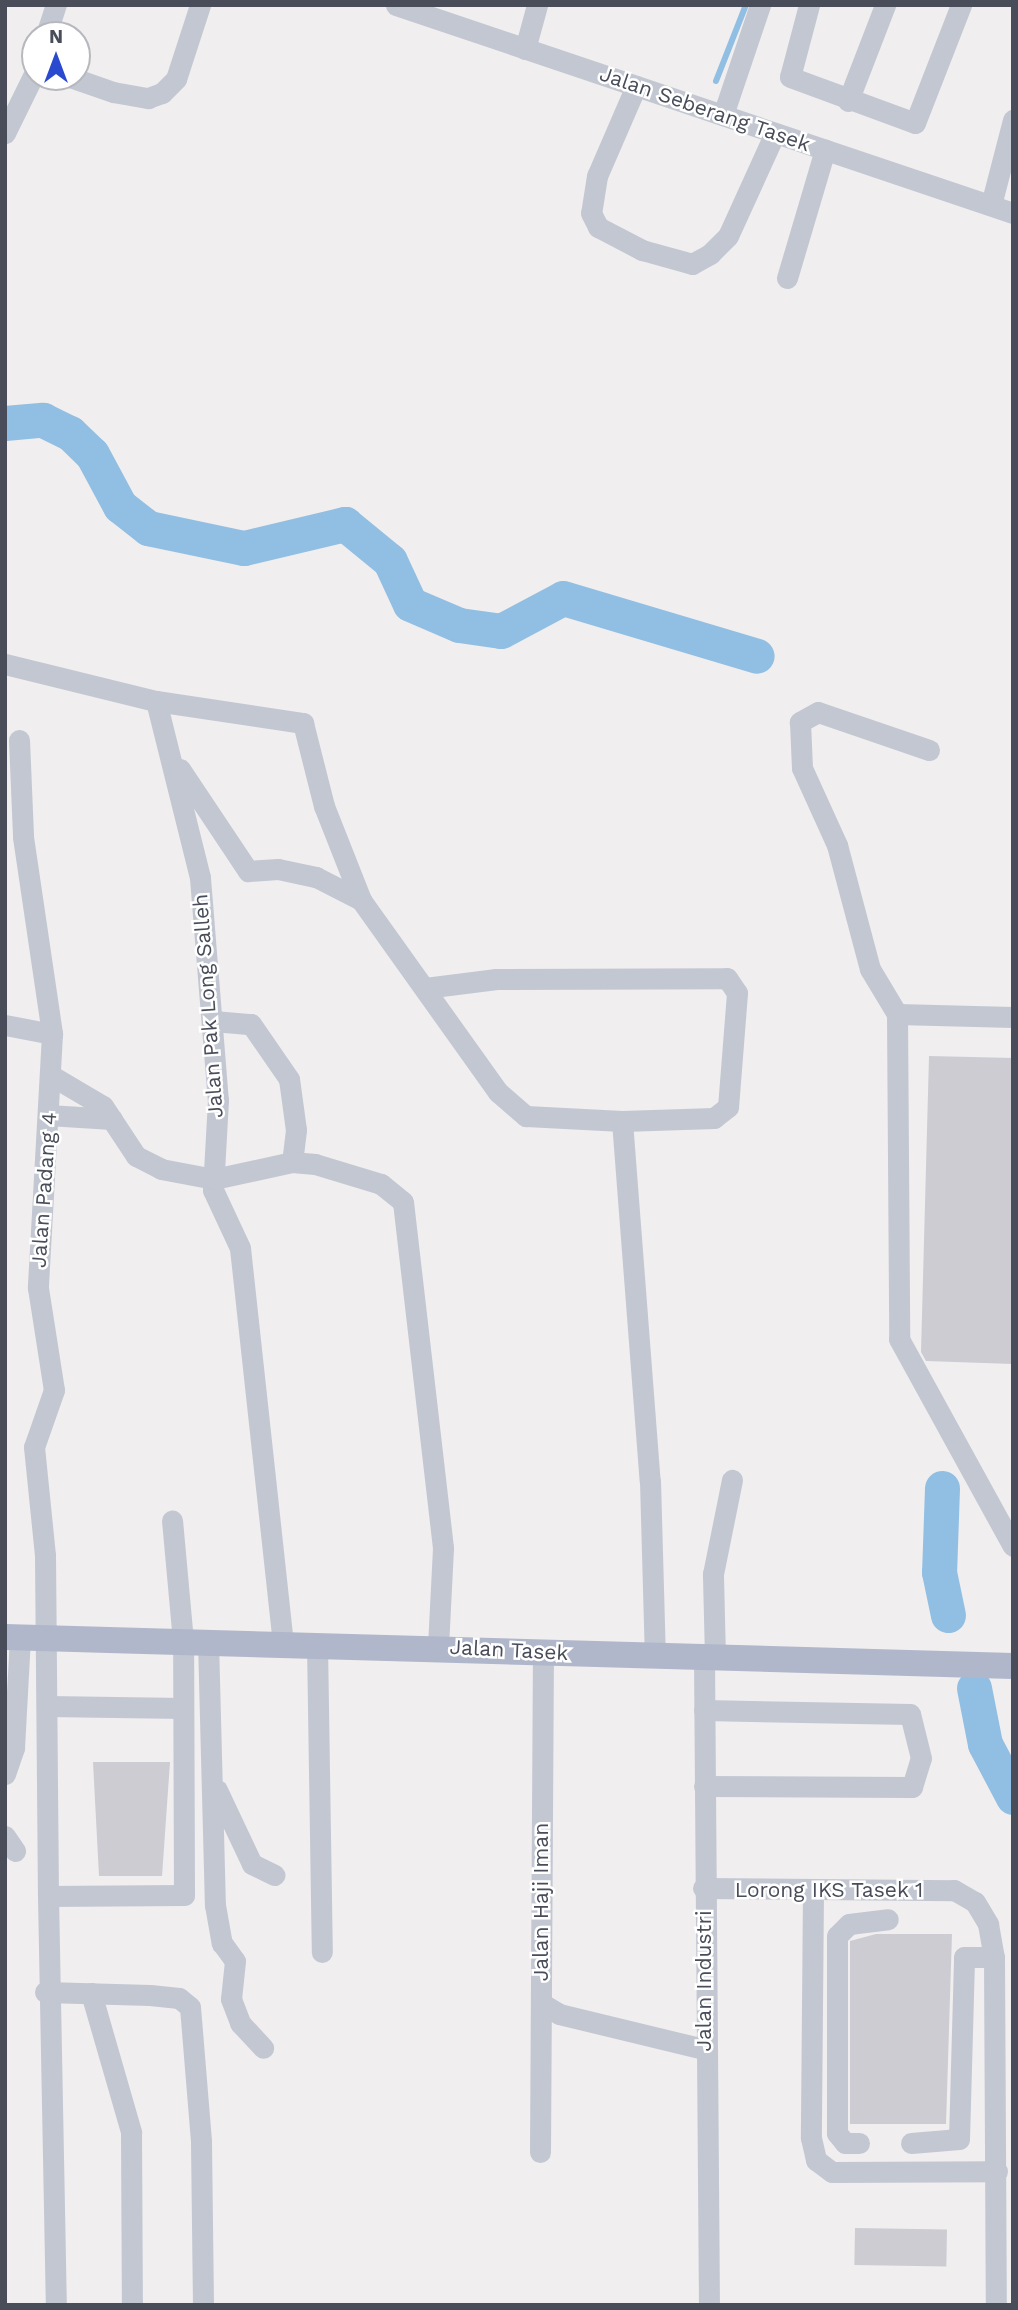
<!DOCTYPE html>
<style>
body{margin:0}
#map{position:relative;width:1018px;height:2310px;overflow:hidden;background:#f0eeee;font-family:"Work Sans",sans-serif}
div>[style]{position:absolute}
.stream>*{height:6px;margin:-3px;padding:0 3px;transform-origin:3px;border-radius:3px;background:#91bee3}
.river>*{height:35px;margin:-17.5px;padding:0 17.5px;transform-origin:17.5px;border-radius:17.5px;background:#91bee3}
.building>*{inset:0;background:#ccccd2;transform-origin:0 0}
.minor>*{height:21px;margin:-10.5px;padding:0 10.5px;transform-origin:10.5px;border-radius:10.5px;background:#c2c7d2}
.major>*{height:26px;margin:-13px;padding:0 13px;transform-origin:13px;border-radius:13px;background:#b0b7ca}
span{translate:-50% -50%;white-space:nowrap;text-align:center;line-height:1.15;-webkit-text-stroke:5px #fff;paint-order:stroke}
.street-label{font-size:21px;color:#484d59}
.frame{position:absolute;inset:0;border:7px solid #484d59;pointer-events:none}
.north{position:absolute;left:21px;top:21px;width:70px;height:70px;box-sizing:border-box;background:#fff;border:2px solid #b6b8bd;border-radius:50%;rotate:0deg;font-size:19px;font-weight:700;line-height:28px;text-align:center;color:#484d59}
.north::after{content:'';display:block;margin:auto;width:24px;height:32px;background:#2949cf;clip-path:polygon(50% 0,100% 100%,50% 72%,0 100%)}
</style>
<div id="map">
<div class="stream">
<i style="left:716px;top:81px;width:82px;rotate:-68.5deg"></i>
</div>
<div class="river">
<i style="left:5px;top:423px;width:38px;rotate:-5deg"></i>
<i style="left:43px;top:420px;width:30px;rotate:26deg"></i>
<i style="left:70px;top:433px;width:30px;rotate:44deg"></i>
<i style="left:92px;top:454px;width:59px;rotate:61.7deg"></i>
<i style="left:120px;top:506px;width:36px;rotate:38deg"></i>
<i style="left:148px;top:528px;width:98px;rotate:11.8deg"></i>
<i style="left:244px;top:548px;width:104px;rotate:-13.4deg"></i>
<i style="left:345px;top:524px;width:58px;rotate:39.4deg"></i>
<i style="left:390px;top:561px;width:47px;rotate:65.1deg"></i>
<i style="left:410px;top:604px;width:53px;rotate:23.2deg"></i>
<i style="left:459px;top:625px;width:42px;rotate:8.1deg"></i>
<i style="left:501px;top:631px;width:70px;rotate:-28deg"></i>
<i style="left:563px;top:598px;width:202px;rotate:16.6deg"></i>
<i style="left:942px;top:1488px;width:84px;rotate:92deg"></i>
<i style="left:939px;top:1572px;width:44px;rotate:78.2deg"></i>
<i style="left:974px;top:1688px;width:57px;rotate:78.9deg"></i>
<i style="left:985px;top:1744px;width:60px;rotate:62.2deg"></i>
</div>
<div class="building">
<i style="clip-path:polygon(929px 1056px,1013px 1058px,1013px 1364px,926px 1361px,921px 1352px)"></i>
<i style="clip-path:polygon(93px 1762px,170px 1762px,162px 1876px,99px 1876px)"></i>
<i style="clip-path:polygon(876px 1934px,952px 1934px,946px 2124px,850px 2124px,850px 1941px)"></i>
<i style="left:855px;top:2228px;width:92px;height:37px;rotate:1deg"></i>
</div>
<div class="minor">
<i style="left:396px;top:5px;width:651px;rotate:18.63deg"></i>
<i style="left:809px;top:5px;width:74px;rotate:104.8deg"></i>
<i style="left:790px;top:77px;width:133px;rotate:20.2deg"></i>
<i style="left:915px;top:123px;width:127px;rotate:-68.7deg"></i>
<i style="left:46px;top:35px;width:32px;rotate:-72deg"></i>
<i style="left:525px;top:49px;width:46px;rotate:-74.7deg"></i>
<i style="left:70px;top:77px;width:46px;rotate:19.2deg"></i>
<i style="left:113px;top:92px;width:36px;rotate:10deg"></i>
<i style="left:148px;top:98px;width:15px;rotate:-20deg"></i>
<i style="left:162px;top:93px;width:20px;rotate:-45deg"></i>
<i style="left:176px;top:79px;width:78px;rotate:-72deg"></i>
<i style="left:636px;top:86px;width:98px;rotate:113.4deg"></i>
<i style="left:597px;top:176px;width:37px;rotate:99deg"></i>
<i style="left:591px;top:213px;width:16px;rotate:63deg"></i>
<i style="left:598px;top:227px;width:50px;rotate:27.6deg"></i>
<i style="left:642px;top:250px;width:52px;rotate:15.6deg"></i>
<i style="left:692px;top:264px;width:21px;rotate:-29deg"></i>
<i style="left:710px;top:254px;width:25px;rotate:-45deg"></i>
<i style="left:728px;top:236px;width:113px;rotate:-65.5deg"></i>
<i style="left:848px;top:101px;width:103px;rotate:-68.9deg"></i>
<i style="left:723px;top:115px;width:116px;rotate:-71.4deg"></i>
<i style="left:5px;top:133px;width:68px;rotate:-63.8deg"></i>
<i style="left:991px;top:205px;width:88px;rotate:-75.5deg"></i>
<i style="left:787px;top:278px;width:134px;rotate:-73.5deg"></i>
<i style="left:5px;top:664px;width:155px;rotate:13.8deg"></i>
<i style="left:156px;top:701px;width:149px;rotate:8.5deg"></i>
<i style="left:303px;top:723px;width:86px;rotate:75.8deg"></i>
<i style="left:324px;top:806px;width:101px;rotate:68.5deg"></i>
<i style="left:361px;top:900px;width:236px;rotate:54.5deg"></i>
<i style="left:498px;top:1092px;width:37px;rotate:41deg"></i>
<i style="left:526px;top:1116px;width:96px;rotate:3deg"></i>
<i style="left:622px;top:1121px;width:361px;rotate:85.6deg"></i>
<i style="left:650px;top:1481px;width:175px;rotate:88.4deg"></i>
<i style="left:156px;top:701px;width:182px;rotate:76deg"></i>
<i style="left:200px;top:878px;width:223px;rotate:85.4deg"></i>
<i style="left:218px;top:1100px;width:90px;rotate:93.2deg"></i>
<i style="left:213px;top:1190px;width:64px;rotate:65deg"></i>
<i style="left:240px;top:1248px;width:397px;rotate:83.8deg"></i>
<i style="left:19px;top:740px;width:97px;rotate:87.6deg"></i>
<i style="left:23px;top:837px;width:199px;rotate:81.6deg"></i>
<i style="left:52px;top:1034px;width:254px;rotate:93.2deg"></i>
<i style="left:38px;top:1288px;width:103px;rotate:81.1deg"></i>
<i style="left:54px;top:1390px;width:60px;rotate:109.3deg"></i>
<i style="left:34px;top:1447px;width:109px;rotate:84.2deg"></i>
<i style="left:45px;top:1555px;width:341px;rotate:89.5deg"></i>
<i style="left:48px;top:1896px;width:136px;rotate:-0.4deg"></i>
<i style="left:184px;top:1895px;width:254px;rotate:-90.2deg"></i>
<i style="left:183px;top:1641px;width:121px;rotate:-95.2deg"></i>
<i style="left:929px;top:750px;width:117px;rotate:-161.1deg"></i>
<i style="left:818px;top:712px;width:21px;rotate:151deg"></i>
<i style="left:800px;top:722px;width:46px;rotate:87.5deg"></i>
<i style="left:802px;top:768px;width:85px;rotate:65.6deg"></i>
<i style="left:837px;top:845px;width:128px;rotate:75.1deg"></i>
<i style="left:870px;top:969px;width:52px;rotate:59deg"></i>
<i style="left:897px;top:1014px;width:325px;rotate:89.6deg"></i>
<i style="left:899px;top:1339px;width:236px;rotate:61.2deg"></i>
<i style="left:180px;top:769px;width:123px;rotate:56.3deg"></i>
<i style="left:248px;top:871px;width:30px;rotate:-4deg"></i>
<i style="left:278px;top:869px;width:39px;rotate:12deg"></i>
<i style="left:316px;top:877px;width:51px;rotate:27.1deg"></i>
<i style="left:425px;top:988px;width:72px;rotate:-7.2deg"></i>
<i style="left:496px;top:979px;width:231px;rotate:-0.2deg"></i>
<i style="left:727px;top:978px;width:18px;rotate:56deg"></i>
<i style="left:737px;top:993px;width:114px;rotate:94.5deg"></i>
<i style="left:728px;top:1107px;width:18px;rotate:142deg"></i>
<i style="left:714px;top:1118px;width:92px;rotate:178.1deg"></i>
<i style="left:897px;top:1014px;width:116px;rotate:1.5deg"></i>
<i style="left:213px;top:1021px;width:38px;rotate:5deg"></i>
<i style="left:251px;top:1024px;width:67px;rotate:55.4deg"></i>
<i style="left:289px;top:1079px;width:51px;rotate:82.2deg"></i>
<i style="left:296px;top:1130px;width:32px;rotate:97deg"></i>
<i style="left:5px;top:1025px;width:48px;rotate:10.8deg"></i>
<i style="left:52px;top:1076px;width:59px;rotate:30.5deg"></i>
<i style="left:103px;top:1106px;width:60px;rotate:56.6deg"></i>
<i style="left:136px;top:1156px;width:28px;rotate:27deg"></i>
<i style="left:161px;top:1169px;width:54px;rotate:10.7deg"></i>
<i style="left:214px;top:1179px;width:80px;rotate:-12.3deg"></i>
<i style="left:292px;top:1162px;width:23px;rotate:5deg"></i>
<i style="left:315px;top:1164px;width:69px;rotate:16.9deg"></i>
<i style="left:381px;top:1184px;width:28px;rotate:39deg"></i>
<i style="left:403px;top:1202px;width:348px;rotate:83.4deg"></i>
<i style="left:443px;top:1548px;width:99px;rotate:92.9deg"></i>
<i style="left:48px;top:1115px;width:64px;rotate:3.6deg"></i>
<i style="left:208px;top:1641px;width:264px;rotate:88.5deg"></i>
<i style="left:215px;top:1905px;width:39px;rotate:80deg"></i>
<i style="left:222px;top:1943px;width:22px;rotate:54deg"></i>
<i style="left:235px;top:1961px;width:38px;rotate:96deg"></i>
<i style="left:231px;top:1999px;width:26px;rotate:69deg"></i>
<i style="left:240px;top:2023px;width:34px;rotate:47deg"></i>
<i style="left:317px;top:1644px;width:308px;rotate:89.1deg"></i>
<i style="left:704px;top:1658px;width:647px;rotate:89.56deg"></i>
<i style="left:715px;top:1658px;width:84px;rotate:-91.4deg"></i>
<i style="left:713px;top:1574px;width:96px;rotate:-78.6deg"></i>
<i style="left:47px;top:1706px;width:136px;rotate:0.8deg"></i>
<i style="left:5px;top:1774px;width:28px;rotate:-71deg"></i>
<i style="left:14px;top:1748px;width:110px;rotate:-86.9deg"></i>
<i style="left:704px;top:1786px;width:208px;rotate:0.3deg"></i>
<i style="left:912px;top:1787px;width:30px;rotate:-73deg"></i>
<i style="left:921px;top:1758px;width:45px;rotate:-104deg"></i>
<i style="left:910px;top:1714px;width:206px;rotate:-178.9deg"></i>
<i style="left:217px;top:1790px;width:82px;rotate:64.7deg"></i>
<i style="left:252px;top:1864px;width:25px;rotate:26deg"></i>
<i style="left:5px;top:1836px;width:18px;rotate:56deg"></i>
<i style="left:703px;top:1888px;width:251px;rotate:0.5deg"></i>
<i style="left:954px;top:1890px;width:24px;rotate:30deg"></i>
<i style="left:975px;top:1902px;width:26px;rotate:59deg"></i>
<i style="left:988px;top:1924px;width:34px;rotate:80deg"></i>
<i style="left:994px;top:1957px;width:348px;rotate:89.7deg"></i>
<i style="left:813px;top:1891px;width:247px;rotate:90.5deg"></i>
<i style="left:811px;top:2138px;width:23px;rotate:77deg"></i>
<i style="left:816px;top:2160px;width:20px;rotate:37deg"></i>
<i style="left:832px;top:2172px;width:165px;rotate:-0.3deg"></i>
<i style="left:48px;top:1896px;width:409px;rotate:88.9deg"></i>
<i style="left:45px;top:1992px;width:105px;rotate:1.6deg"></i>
<i style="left:150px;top:1995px;width:29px;rotate:6deg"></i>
<i style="left:179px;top:1998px;width:14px;rotate:39deg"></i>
<i style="left:190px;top:2007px;width:135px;rotate:85.3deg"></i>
<i style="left:201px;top:2142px;width:163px;rotate:89.3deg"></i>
<i style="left:91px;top:1993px;width:145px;rotate:73.9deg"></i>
<i style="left:131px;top:2132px;width:173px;rotate:89.7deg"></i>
<i style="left:541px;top:2003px;width:21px;rotate:31deg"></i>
<i style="left:559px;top:2014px;width:149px;rotate:13.6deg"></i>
<i style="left:859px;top:2143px;width:14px;rotate:180deg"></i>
<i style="left:845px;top:2143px;width:13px;rotate:-129deg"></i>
<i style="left:837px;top:2133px;width:197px;rotate:-90deg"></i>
<i style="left:837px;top:1936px;width:17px;rotate:-45deg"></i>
<i style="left:849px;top:1924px;width:39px;rotate:-7deg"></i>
<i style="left:911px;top:2143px;width:48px;rotate:-4.8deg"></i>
<i style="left:959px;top:2139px;width:182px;rotate:-88.4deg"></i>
<i style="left:964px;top:1957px;width:30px"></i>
<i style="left:540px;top:2152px;width:500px;rotate:-89.66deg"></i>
</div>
<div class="major">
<i style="left:5px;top:1637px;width:1008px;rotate:1.65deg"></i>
</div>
<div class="street-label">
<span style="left:705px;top:109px;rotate:19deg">Jalan Seberang Tasek</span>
<span style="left:208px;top:1006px;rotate:-94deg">Jalan Pak Long Salleh</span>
<span style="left:44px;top:1190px;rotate:-86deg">Jalan Padang 4</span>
<span style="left:509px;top:1650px;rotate:3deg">Jalan Tasek</span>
<span style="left:829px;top:1890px">Lorong IKS Tasek 1</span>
<span style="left:541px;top:1902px;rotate:-90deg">Jalan Haji Iman</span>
<span style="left:704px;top:1981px;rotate:-90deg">Jalan Industri</span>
</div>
<div class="frame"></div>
<div class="north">N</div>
</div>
